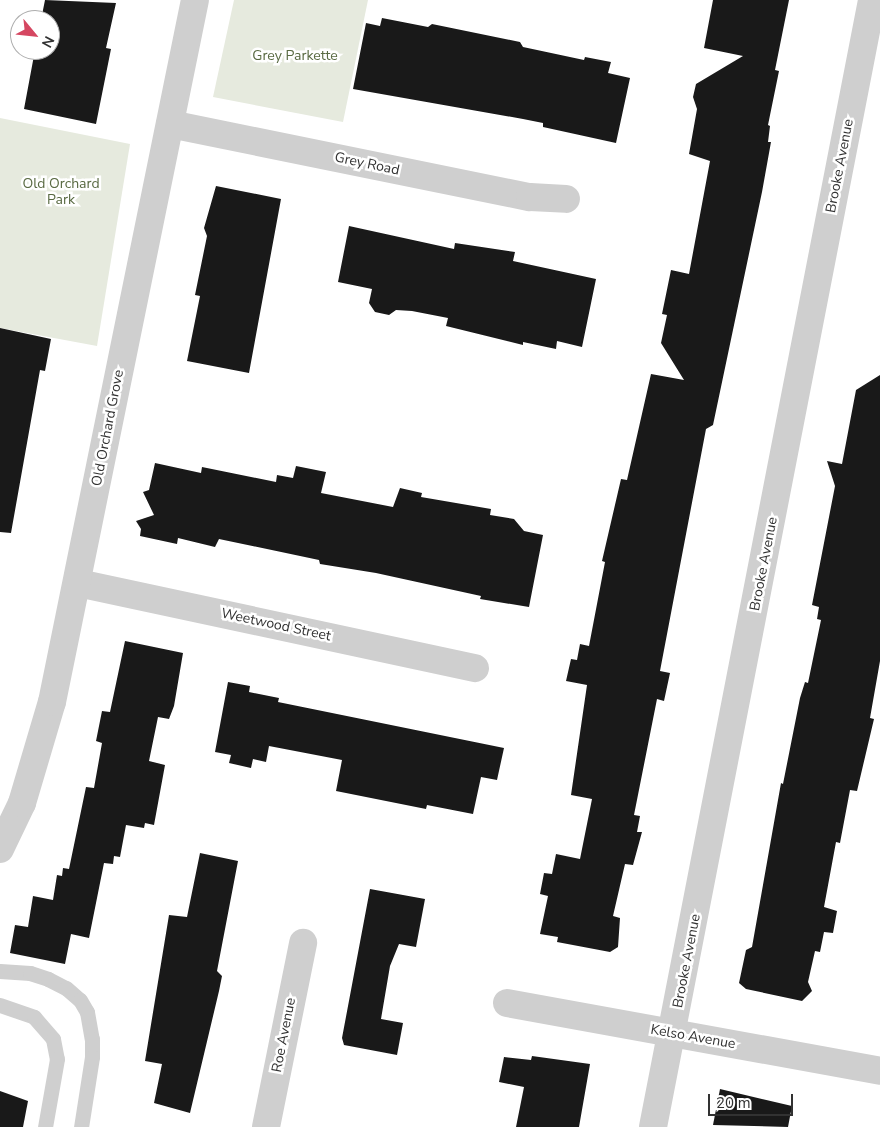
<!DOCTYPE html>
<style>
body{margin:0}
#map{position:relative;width:880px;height:1127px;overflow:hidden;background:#fff;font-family:"Nunito Sans",sans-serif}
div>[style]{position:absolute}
.green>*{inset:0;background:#e6eade}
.building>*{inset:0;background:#191919}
.service>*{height:15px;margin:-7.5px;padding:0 7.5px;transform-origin:7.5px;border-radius:7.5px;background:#cfcfcf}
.minor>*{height:28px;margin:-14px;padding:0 14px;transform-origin:14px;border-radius:14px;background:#cfcfcf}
span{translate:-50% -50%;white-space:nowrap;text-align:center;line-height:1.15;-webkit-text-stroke:5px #fff;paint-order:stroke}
.park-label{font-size:14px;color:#596a42}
.street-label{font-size:14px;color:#323232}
.north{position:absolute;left:10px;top:10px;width:50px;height:50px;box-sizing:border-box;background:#fff;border:1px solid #adadad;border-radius:50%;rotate:118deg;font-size:14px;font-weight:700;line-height:20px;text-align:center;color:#323232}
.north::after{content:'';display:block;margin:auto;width:18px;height:22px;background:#d54761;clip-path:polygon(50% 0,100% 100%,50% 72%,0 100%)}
.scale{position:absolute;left:708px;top:1094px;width:85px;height:22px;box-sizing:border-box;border:2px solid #323232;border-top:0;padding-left:6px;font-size:15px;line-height:18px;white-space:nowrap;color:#323232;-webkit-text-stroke:4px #fff;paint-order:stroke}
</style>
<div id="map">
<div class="green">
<i style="clip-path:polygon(234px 0,368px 0,343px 122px,213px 97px)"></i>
<i style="clip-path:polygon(0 118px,130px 144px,97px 346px,0 328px)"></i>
</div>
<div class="building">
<i style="clip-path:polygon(45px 0,116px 3px,106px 48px,111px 49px,96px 124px,24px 109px,35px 50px,50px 50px,50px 20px,41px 20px)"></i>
<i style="clip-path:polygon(713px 0,789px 0,775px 70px,779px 71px,768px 125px,770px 126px,768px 142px,771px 142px,762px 192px,713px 425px,706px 429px,660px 671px,670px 673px,664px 701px,657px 699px,634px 815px,640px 816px,637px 832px,642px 832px,633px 865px,625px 864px,613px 916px,620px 918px,618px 947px,610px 952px,557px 942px,558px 937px,540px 934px,548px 896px,540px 894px,544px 873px,552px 874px,556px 854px,580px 859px,592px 799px,571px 795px,587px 685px,566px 681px,571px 659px,577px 660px,580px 644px,589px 646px,605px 562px,602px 561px,621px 479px,627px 480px,651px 374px,684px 380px,661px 343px,667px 315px,662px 314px,671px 270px,689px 274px,710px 161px,689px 154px,697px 109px,693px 97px,696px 84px,743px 56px,704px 48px)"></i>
<i style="clip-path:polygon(382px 18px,428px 27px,432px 24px,520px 42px,523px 47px,584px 60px,585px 57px,611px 62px,608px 73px,630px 78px,616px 143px,543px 127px,543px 123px,523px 119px,353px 89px,366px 23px,380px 26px)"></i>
<i style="clip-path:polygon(216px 186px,281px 199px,249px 373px,187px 361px,200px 296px,195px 295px,207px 236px,204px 228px)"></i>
<i style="clip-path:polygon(349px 226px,454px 249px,455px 243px,515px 252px,513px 261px,596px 279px,582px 347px,557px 341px,556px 349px,523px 342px,523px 345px,446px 326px,448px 318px,412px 311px,396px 310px,389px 315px,375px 312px,369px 303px,372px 289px,338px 282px)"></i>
<i style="clip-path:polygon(0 328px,51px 339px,45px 371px,40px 370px,11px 533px,0 532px)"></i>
<i style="clip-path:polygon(880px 375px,880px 661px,870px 718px,874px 719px,857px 791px,850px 790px,840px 843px,836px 842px,824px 907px,837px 911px,833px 933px,824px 932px,820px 952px,815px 951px,808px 982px,812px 991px,802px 1001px,746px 989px,739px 983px,746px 950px,752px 947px,781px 783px,783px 784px,800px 698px,805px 682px,808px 683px,821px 620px,817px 619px,819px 607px,812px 605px,835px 486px,827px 461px,842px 464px,856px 390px)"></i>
<i style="clip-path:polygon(155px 463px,201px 473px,202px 467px,276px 482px,277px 475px,293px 478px,296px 466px,326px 472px,321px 493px,393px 507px,400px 488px,422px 493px,421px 497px,491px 509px,490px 515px,514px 519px,524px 531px,543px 535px,529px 607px,480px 599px,481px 596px,376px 573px,320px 564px,319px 560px,219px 539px,215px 547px,178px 538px,177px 544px,140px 536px,141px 529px,136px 521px,154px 515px,143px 492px,149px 490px)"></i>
<i style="clip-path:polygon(125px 641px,183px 653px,174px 706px,169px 719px,158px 717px,149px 761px,165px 765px,154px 825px,145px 823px,144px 828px,126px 825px,120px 857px,114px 856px,113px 864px,104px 863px,89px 938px,71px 934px,65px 964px,10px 953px,15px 925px,28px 927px,33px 896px,53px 900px,57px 875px,62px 876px,63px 868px,69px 869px,86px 787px,94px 788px,102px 743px,96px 741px,102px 711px,110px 712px)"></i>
<i style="clip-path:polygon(228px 682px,250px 686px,249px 692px,279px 698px,278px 702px,504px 748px,497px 780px,481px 777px,473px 814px,427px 805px,426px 809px,336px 791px,342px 760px,269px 746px,266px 762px,253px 759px,251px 768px,229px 763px,231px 755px,215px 752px)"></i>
<i style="clip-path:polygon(200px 853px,238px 861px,217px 971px,222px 976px,219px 991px,190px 1113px,154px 1103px,162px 1064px,145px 1061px,169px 915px,187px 917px)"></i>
<i style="clip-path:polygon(370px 889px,425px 899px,416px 947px,399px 944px,390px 966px,381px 1019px,403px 1023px,397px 1055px,344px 1045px,342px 1038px)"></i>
<i style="clip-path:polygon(532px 1056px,590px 1064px,579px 1127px,516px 1127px,524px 1087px,499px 1082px,504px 1057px,531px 1060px)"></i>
<i style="clip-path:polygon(720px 1089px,792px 1106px,788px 1127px,713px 1125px)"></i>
<i style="clip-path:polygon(0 1091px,28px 1101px,23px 1127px,0 1127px)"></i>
</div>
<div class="service">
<i style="left:0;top:971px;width:30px;rotate:4deg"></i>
<i style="left:30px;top:973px;width:19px;rotate:18deg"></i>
<i style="left:48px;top:979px;width:20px;rotate:27deg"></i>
<i style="left:66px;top:988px;width:18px;rotate:41deg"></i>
<i style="left:80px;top:1000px;width:14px;rotate:60deg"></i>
<i style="left:87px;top:1012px;width:27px;rotate:80deg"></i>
<i style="left:92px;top:1039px;width:18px;rotate:90deg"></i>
<i style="left:92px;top:1057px;width:71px;rotate:98.9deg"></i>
<i style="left:0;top:1005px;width:36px;rotate:19deg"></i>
<i style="left:34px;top:1017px;width:29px;rotate:49deg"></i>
<i style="left:53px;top:1039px;width:20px;rotate:79deg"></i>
<i style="left:57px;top:1059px;width:69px;rotate:100deg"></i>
</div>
<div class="minor">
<i style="left:170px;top:124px;width:367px;rotate:11.5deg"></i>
<i style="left:530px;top:197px;width:36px;rotate:3deg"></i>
<i style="left:78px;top:583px;width:406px;rotate:12.1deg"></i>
<i style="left:0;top:849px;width:51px;rotate:-64.4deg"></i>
<i style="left:22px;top:803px;width:105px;rotate:-73.5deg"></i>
<i style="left:52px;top:702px;width:716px;rotate:-78.49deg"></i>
<i style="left:507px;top:1003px;width:379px;rotate:10.3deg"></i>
<i style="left:266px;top:1127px;width:188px;rotate:-78.6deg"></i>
<i style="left:653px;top:1127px;width:1148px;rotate:-79deg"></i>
</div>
<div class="park-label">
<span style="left:295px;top:56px">Grey Parkette</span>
<span style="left:61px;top:192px">Old Orchard<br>Park</span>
</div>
<div class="street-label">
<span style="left:367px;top:164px;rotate:12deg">Grey Road</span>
<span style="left:840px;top:166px;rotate:-79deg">Brooke Avenue</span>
<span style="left:108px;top:428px;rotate:-79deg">Old Orchard Grove</span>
<span style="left:764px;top:564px;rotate:-79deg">Brooke Avenue</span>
<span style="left:276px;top:625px;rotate:12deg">Weetwood Street</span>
<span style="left:687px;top:961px;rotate:-79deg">Brooke Avenue</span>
<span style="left:284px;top:1035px;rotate:-79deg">Roe Avenue</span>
<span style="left:693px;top:1037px;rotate:10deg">Kelso Avenue</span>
</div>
<div class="north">N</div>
<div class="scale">20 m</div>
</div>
